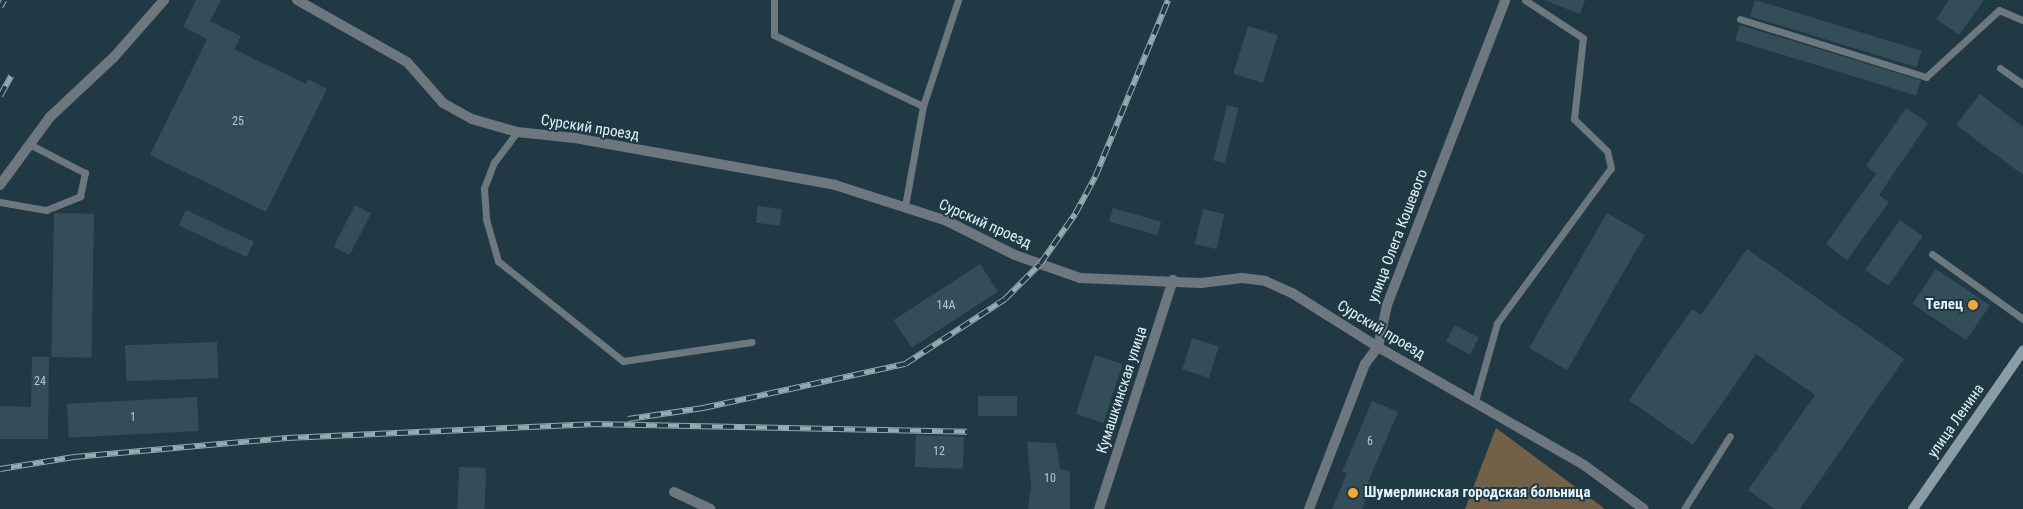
<!DOCTYPE html>
<meta charset="utf-8">
<style>
body{margin:0}
#map{position:relative;width:2023px;height:509px;overflow:hidden;background:#203944;font-family:"Roboto Condensed",sans-serif}
div>[style]{position:absolute}
.forest>*{inset:0;background:#726048}
.building>*{inset:0;background:#344e59;transform-origin:0 0}
.service>*{height:7px;margin:-3.5px;padding:0 3.5px;transform-origin:3.5px;border-radius:3.5px;background:#6c787d}
.minor>*{height:10px;margin:-5px;padding:0 5px;transform-origin:5px;border-radius:5px;background:#6c787d}
.secondary>*{height:10px;margin:-5px;padding:0 5px;transform-origin:5px;border-radius:5px;background:#8a9da6}
.rail>*{height:5.5px;margin-top:-2.75px;transform-origin:0;background:repeating-linear-gradient(90deg,#203944 0 11px,#97a9b2 0 22px);box-sizing:border-box;border-block:1px solid #97a9b2}
.dots>*{width:14px;height:14px;translate:-50% -50%;box-sizing:border-box;border:2px solid #203944;border-radius:50%}
span{translate:-50% -50%;white-space:nowrap;text-align:center;line-height:1.15;-webkit-text-stroke:4px #203944;paint-order:stroke}
.number-label{font-size:12px;color:#b6c8d0}
.number-label span{-webkit-text-stroke-width:0}
.street-label{font-size:15px;color:#e2f1f8}
.poi-label{font-size:15px;color:#e2f1f8;font-weight:700}
.right{translate:-100% -50%;text-align:right}
.left{translate:0 -50%;text-align:left}
</style>
<div id="map">
<div class="forest">
<i style="clip-path:polygon(1496px 428px,1605px 509px,1465px 509px)"></i>
</div>
<div class="building">
<i style="clip-path:polygon(196px 0,221px 0,210px 21px,241px 36px,234px 49px,306px 84px,308px 79px,327px 89px,266px 212px,150px 155px,207px 39px,183px 27px)"></i>
<i style="clip-path:polygon(1544px 0,1585px 0,1580px 14px)"></i>
<i style="left:1755px;top:0;width:174px;height:17px;rotate:17deg"></i>
<i style="clip-path:polygon(1949px 0,1984px 0,1959px 35px,1936px 19px)"></i>
<i style="left:1740px;top:25px;width:189px;height:16px;rotate:17deg"></i>
<i style="left:1248px;top:26px;width:31px;height:50px;rotate:17deg"></i>
<i style="clip-path:polygon(1980px 94px,2023px 127px,2023px 175px,1956px 125px)"></i>
<i style="left:1227px;top:105px;width:12px;height:57px;rotate:14deg"></i>
<i style="clip-path:polygon(1906px 108px,1928px 123px,1879px 195px,1889px 202px,1847px 260px,1826px 244px,1876px 174px,1866px 166px)"></i>
<i style="left:355px;top:205px;width:18px;height:47px;rotate:27deg"></i>
<i style="left:758px;top:206px;width:24px;height:17px;rotate:7deg"></i>
<i style="left:1113px;top:208px;width:50px;height:14px;rotate:16deg"></i>
<i style="left:1203px;top:209px;width:22px;height:36px;rotate:13deg"></i>
<i style="left:186px;top:210px;width:75px;height:17px;rotate:25deg"></i>
<i style="left:54px;top:213px;width:40px;height:144px;rotate:1deg"></i>
<i style="left:1607px;top:213px;width:44px;height:156px;rotate:30deg"></i>
<i style="left:1900px;top:220px;width:28px;height:61px;rotate:35deg"></i>
<i style="clip-path:polygon(1747px 249px,1904px 359px,1800px 509px,1775px 509px,1748px 490px,1815px 395px,1756px 354px,1693px 445px,1629px 400px,1692px 309px,1701px 315px)"></i>
<i style="left:980px;top:264px;width:33px;height:103px;rotate:57deg"></i>
<i style="left:1936px;top:269px;width:65px;height:42px;rotate:34deg"></i>
<i style="left:1455px;top:325px;width:27px;height:19px;rotate:28deg"></i>
<i style="left:1192px;top:338px;width:28px;height:33px;rotate:17deg"></i>
<i style="left:217px;top:342px;width:36px;height:92px;rotate:88deg"></i>
<i style="left:1095px;top:355px;width:29px;height:62px;rotate:18deg"></i>
<i style="clip-path:polygon(32px 357px,49px 357px,48px 439px,0 439px,0 406px,31px 407px)"></i>
<i style="left:978px;top:396px;width:39px;height:20px"></i>
<i style="left:197px;top:397px;width:34px;height:130px;rotate:87deg"></i>
<i style="clip-path:polygon(1372px 401px,1398px 412px,1368px 482px,1372px 484px,1362px 509px,1332px 509px,1347px 473px,1342px 472px)"></i>
<i style="left:916px;top:435px;width:48px;height:32px;rotate:2deg"></i>
<i style="clip-path:polygon(1027px 442px,1056px 443px,1060px 469px,1070px 471px,1070px 509px,1028px 509px,1031px 487px)"></i>
<i style="left:459px;top:467px;width:27px;height:42px;rotate:2deg"></i>
</div>
<div class="service">
<i style="left:774px;top:0;width:35px;rotate:90deg"></i>
<i style="left:774px;top:35px;width:165px;rotate:25.5deg"></i>
<i style="left:1740px;top:19px;width:195px;rotate:17.3deg"></i>
<i style="left:1926px;top:77px;width:99px;rotate:-42.5deg"></i>
<i style="left:1999px;top:10px;width:26px;rotate:23deg"></i>
<i style="left:2000px;top:68px;width:28px;rotate:35deg"></i>
<i style="left:517px;top:132px;width:38px;rotate:127deg"></i>
<i style="left:494px;top:162px;width:28px;rotate:111deg"></i>
<i style="left:484px;top:188px;width:31px;rotate:86deg"></i>
<i style="left:486px;top:219px;width:44px;rotate:74.1deg"></i>
<i style="left:498px;top:261px;width:160px;rotate:38.7deg"></i>
<i style="left:623px;top:361px;width:130px;rotate:-8.4deg"></i>
<i style="left:0;top:202px;width:47px;rotate:9.9deg"></i>
<i style="left:46px;top:210px;width:37px;rotate:-22deg"></i>
<i style="left:80px;top:196px;width:24px;rotate:-78deg"></i>
<i style="left:85px;top:173px;width:61px;rotate:-152.6deg"></i>
<i style="left:905px;top:206px;width:102px;rotate:-79.8deg"></i>
<i style="left:923px;top:106px;width:112px;rotate:-71.7deg"></i>
<i style="left:1932px;top:254px;width:112px;rotate:35.5deg"></i>
<i style="left:1475px;top:401px;width:81px;rotate:-74.2deg"></i>
<i style="left:1497px;top:323px;width:192px;rotate:-53.7deg"></i>
<i style="left:1611px;top:168px;width:17px;rotate:-103deg"></i>
<i style="left:1607px;top:151px;width:46px;rotate:-135.9deg"></i>
<i style="left:1574px;top:119px;width:81px;rotate:-83.7deg"></i>
<i style="left:1583px;top:38px;width:69px;rotate:-146.8deg"></i>
<i style="left:1684px;top:509px;width:86px;rotate:-57.8deg"></i>
</div>
<div class="minor">
<i style="left:297px;top:0;width:126px;rotate:29.4deg"></i>
<i style="left:407px;top:62px;width:55px;rotate:48.7deg"></i>
<i style="left:443px;top:103px;width:33px;rotate:29deg"></i>
<i style="left:472px;top:119px;width:47px;rotate:16.1deg"></i>
<i style="left:517px;top:132px;width:58px;rotate:5.9deg"></i>
<i style="left:575px;top:138px;width:264px;rotate:10.2deg"></i>
<i style="left:835px;top:185px;width:118px;rotate:17.8deg"></i>
<i style="left:947px;top:221px;width:76px;rotate:26.6deg"></i>
<i style="left:1015px;top:255px;width:69px;rotate:19.5deg"></i>
<i style="left:1080px;top:278px;width:121px;rotate:2.4deg"></i>
<i style="left:1201px;top:283px;width:41px;rotate:-7deg"></i>
<i style="left:1242px;top:278px;width:23px;rotate:7deg"></i>
<i style="left:1265px;top:281px;width:30px;rotate:24deg"></i>
<i style="left:1292px;top:293px;width:102px;rotate:32.1deg"></i>
<i style="left:1378px;top:347px;width:237px;rotate:29.8deg"></i>
<i style="left:1584px;top:465px;width:74px;rotate:36.3deg"></i>
<i style="left:0;top:185px;width:84px;rotate:-53.7deg"></i>
<i style="left:50px;top:117px;width:88px;rotate:-43.2deg"></i>
<i style="left:114px;top:57px;width:76px;rotate:-48.7deg"></i>
<i style="left:674px;top:492px;width:40px;rotate:25deg"></i>
<i style="left:1099px;top:509px;width:241px;rotate:-72.1deg"></i>
<i style="left:1309px;top:509px;width:155px;rotate:-68.9deg"></i>
<i style="left:1365px;top:364px;width:21px;rotate:-53deg"></i>
<i style="left:1378px;top:347px;width:43px;rotate:-77.9deg"></i>
<i style="left:1387px;top:305px;width:327px;rotate:-68.8deg"></i>
</div>
<div class="secondary">
<i style="left:1913px;top:509px;width:193px;rotate:-55.2deg"></i>
</div>
<div class="rail">
<i style="left:0;top:7px;width:8px;rotate:-60deg"></i>
<i style="left:0;top:96px;width:23px;rotate:-61deg"></i>
<i style="left:628px;top:419px;width:76px;rotate:-8.3deg"></i>
<i style="left:703px;top:408px;width:207px;rotate:-12.3deg"></i>
<i style="left:905px;top:364px;width:119px;rotate:-33deg"></i>
<i style="left:1005px;top:299px;width:49px;rotate:-45deg"></i>
<i style="left:1040px;top:264px;width:61px;rotate:-55deg"></i>
<i style="left:1075px;top:214px;width:42px;rotate:-61.6deg"></i>
<i style="left:1095px;top:177px;width:191px;rotate:-67.6deg"></i>
<i style="left:0;top:469px;width:75px;rotate:-9.2deg"></i>
<i style="left:74px;top:457px;width:214px;rotate:-5.1deg"></i>
<i style="left:287px;top:438px;width:304px;rotate:-2.6deg"></i>
<i style="left:591px;top:424px;width:376px;rotate:1.2deg"></i>
</div>
<div class="dots">
<i style="left:1973px;top:305px;background:#eea83c"></i>
<i style="left:1353px;top:493px;background:#eea83c"></i>
</div>
<div class="number-label">
<span style="left:238px;top:122px">25</span>
<span style="left:946px;top:306px">14А</span>
<span style="left:40px;top:382px">24</span>
<span style="left:133px;top:418px">1</span>
<span style="left:1370px;top:442px">6</span>
<span style="left:939px;top:452px">12</span>
<span style="left:1050px;top:479px">10</span>
</div>
<div class="street-label">
<span style="left:590px;top:128px;rotate:9deg">Сурский проезд</span>
<span style="left:985px;top:224px;rotate:24deg">Сурский проезд</span>
<span style="left:1398px;top:236px;rotate:-69deg">улица Олега Кошевого</span>
<span style="left:1381px;top:330px;rotate:31deg">Сурский проезд</span>
<span style="left:1122px;top:390px;rotate:-72deg">Кумашкинская улица</span>
<span style="left:1956px;top:421px;rotate:-55deg">улица Ленина</span>
</div>
<div class="poi-label">
<span class="right" style="left:1963px;top:305px">Телец</span>
<span class="left" style="left:1364px;top:493px">Шумерлинская городская больница</span>
</div>
</div>
